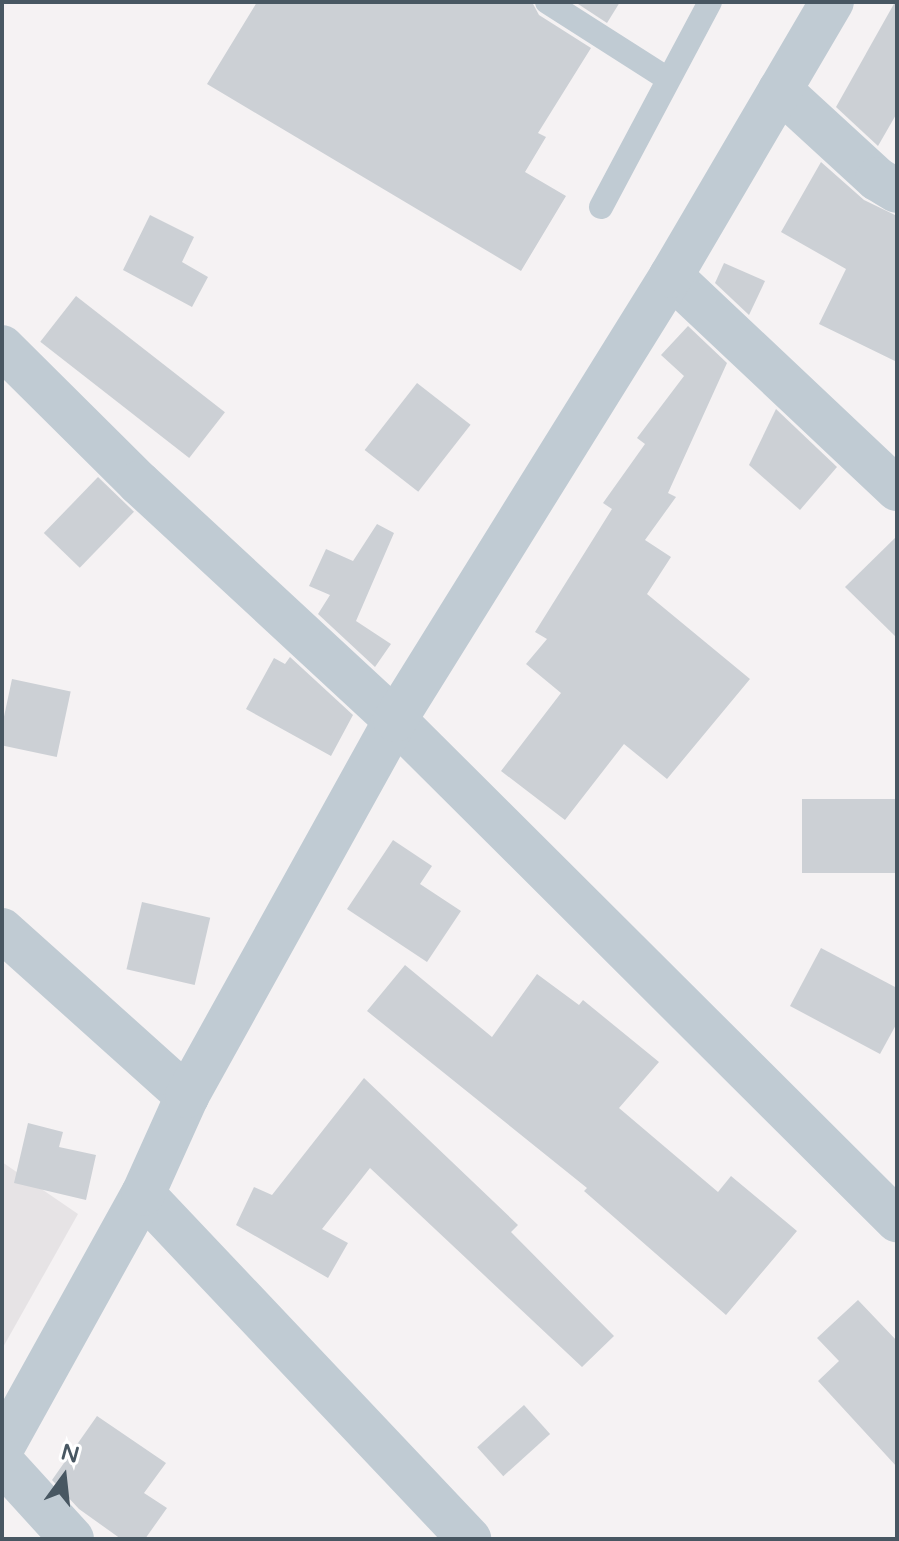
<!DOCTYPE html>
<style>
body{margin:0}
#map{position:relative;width:899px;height:1541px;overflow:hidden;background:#f5f2f3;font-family:"Varela Round",sans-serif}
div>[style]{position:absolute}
.education>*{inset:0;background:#e6e3e5}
.building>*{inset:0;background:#ccd0d5;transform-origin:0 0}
.service>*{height:24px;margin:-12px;padding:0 12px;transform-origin:12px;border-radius:12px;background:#c0cbd3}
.minor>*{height:44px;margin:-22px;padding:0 22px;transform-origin:22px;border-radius:22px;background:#c0cbd3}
span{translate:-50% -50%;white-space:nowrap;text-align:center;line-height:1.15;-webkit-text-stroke:6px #fff;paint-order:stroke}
.frame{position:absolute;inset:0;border:4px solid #485762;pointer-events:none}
.north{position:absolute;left:24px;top:1437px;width:80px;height:80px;-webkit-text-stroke:6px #fff;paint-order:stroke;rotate:15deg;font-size:22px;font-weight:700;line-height:32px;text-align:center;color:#485762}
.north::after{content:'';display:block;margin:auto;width:28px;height:36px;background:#485762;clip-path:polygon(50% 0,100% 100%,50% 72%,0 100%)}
</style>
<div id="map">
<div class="education">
<i style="clip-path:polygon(2px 1162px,78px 1214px,2px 1349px)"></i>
</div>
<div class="building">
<i style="clip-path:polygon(257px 2px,532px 2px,539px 15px,591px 48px,538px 133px,546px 137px,525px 172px,566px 196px,521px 271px,207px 84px)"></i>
<i style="clip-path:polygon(575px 2px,620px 2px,607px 23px)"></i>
<i style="clip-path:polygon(895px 2px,897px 113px,878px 146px,836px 107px)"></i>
<i style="clip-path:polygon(821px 162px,864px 200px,897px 216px,897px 362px,819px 324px,846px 269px,781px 232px)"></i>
<i style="clip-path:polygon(150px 215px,194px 237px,182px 262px,208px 277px,192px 307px,123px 270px)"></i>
<i style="clip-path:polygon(724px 263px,765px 281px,749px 315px,715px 283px)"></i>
<i style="left:76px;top:296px;width:189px;height:58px;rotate:38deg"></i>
<i style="clip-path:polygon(688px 326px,727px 363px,668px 493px,676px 497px,645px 540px,671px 557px,647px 594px,750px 679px,667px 779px,624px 744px,565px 820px,501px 771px,561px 693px,526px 664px,547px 639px,535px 632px,612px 509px,603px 503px,645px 444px,637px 438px,684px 376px,661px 355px)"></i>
<i style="left:417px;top:383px;width:68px;height:85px;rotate:38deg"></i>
<i style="clip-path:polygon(776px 409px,837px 467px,800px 510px,749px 465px)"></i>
<i style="left:98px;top:477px;width:50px;height:78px;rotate:44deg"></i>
<i style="clip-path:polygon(377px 524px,394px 533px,356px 621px,391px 644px,375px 667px,318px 614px,330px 595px,309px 586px,326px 549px,353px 561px)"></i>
<i style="clip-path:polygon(897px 536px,897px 638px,845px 587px)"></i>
<i style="clip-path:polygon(290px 657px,353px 715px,331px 756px,246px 709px,274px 658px,285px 664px)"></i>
<i style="left:12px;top:679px;width:60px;height:67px;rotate:12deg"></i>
<i style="left:897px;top:799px;width:74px;height:95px;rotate:90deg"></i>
<i style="clip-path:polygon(393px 840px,432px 866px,420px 884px,461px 911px,427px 962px,347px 909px)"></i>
<i style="left:142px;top:902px;width:70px;height:69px;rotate:13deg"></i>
<i style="clip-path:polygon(821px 948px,897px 988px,897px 1023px,880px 1054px,790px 1006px)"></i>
<i style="clip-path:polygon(405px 965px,492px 1037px,537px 974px,579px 1005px,583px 1000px,659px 1062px,619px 1108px,718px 1192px,731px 1176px,797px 1231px,726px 1315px,584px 1191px,587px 1188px,367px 1011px)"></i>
<i style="clip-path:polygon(364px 1078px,518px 1225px,511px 1232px,614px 1336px,582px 1367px,370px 1168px,322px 1229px,348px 1243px,328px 1278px,236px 1225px,254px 1187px,272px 1195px)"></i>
<i style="clip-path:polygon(28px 1123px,63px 1132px,59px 1147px,96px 1155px,86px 1200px,14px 1183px)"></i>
<i style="clip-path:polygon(858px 1300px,897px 1341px,897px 1467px,818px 1381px,839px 1361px,817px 1338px)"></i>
<i style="left:524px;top:1405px;width:39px;height:63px;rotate:48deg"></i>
<i style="clip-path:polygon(97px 1416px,166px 1463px,144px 1493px,167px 1508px,145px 1539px,121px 1539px,79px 1509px,52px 1480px)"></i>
</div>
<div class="service">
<i style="left:547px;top:2px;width:143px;rotate:32.5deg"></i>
<i style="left:601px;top:207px;width:232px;rotate:-62deg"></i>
</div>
<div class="minor">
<i style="left:780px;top:90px;width:132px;rotate:42.5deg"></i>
<i style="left:877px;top:179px;width:23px;rotate:31deg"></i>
<i style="left:671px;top:276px;width:311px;rotate:43.3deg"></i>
<i style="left:2px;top:347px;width:193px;rotate:44.8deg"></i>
<i style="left:139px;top:483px;width:349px;rotate:42.8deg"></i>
<i style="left:395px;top:720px;width:709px;rotate:44.89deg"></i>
<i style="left:2px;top:930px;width:249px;rotate:41.9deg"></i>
<i style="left:143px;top:1194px;width:475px;rotate:46.6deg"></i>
<i style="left:2px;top:1448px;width:291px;rotate:-61deg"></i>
<i style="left:143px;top:1194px;width:107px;rotate:-65.8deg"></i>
<i style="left:187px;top:1096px;width:430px;rotate:-61deg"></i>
<i style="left:395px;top:720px;width:523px;rotate:-58.13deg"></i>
<i style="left:671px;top:276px;width:318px;rotate:-59.6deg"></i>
<i style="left:2px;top:1462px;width:104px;rotate:47.7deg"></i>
</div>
<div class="frame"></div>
<div class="north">N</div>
</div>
